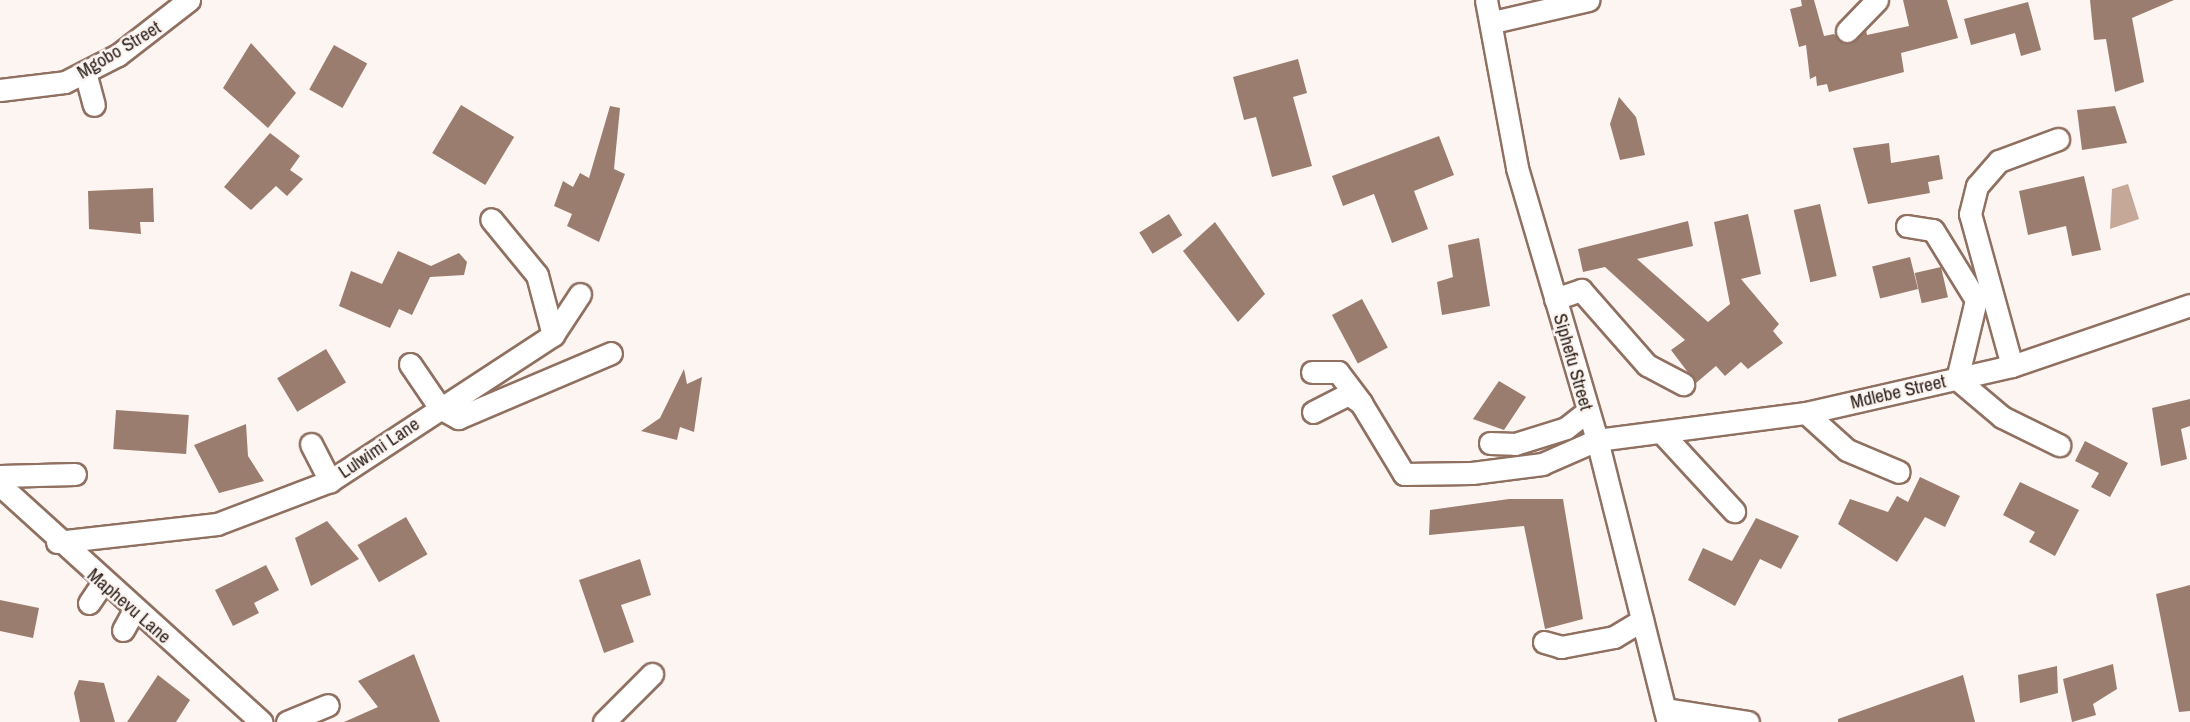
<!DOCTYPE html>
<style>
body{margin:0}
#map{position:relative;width:2190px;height:722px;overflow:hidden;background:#fdf5f2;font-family:"Archivo Narrow",sans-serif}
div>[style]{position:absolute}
.water>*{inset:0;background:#c6a899}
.building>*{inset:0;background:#9a7d6f;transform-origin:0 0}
.roads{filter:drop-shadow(2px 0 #8f7061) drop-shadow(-2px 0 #8f7061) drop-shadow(0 2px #8f7061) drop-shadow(0 -2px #8f7061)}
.street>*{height:21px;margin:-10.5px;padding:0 10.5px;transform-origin:10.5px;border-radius:10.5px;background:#fff}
span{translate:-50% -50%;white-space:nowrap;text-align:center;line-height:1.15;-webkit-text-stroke:5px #fdf5f2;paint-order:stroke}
.street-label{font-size:19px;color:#2a1e17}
</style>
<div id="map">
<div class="water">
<i style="clip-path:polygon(2128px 184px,2139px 219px,2110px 229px,2112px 189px)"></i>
</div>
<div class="building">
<i style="clip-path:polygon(1801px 0,1814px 0,1824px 36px,1834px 34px,1844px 44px,1866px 30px,1867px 35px,1909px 26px,1903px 0,1947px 0,1958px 38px,1901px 53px,1904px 72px,1829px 92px,1827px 84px,1817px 86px,1816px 76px,1810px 79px,1806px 45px,1799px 47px,1790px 9px,1802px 6px)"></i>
<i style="clip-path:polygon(2090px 0,2174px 0,2132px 18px,2144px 82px,2115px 92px,2106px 39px,2094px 40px)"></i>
<i style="clip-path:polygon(2028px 2px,2041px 50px,2021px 56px,2015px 33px,1971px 45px,1964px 19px)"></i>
<i style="clip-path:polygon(251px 43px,296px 93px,268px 128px,223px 88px)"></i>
<i style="left:334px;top:45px;width:38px;height:51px;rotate:29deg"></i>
<i style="clip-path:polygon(1298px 59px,1307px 93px,1293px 97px,1312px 166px,1272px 177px,1256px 117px,1244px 120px,1233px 77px)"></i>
<i style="clip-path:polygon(1619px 97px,1636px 117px,1645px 155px,1620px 160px,1610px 124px)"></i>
<i style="left:461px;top:105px;width:62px;height:56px;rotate:31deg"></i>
<i style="clip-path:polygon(610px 106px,620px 108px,614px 169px,625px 174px,599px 242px,567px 226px,572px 214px,554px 206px,563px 181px,573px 187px,580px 173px,589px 178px)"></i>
<i style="clip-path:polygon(2115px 106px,2127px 143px,2082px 150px,2077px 110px)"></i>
<i style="clip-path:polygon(270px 133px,300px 156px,290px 170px,303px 179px,287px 196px,276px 186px,251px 210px,224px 187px)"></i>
<i style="clip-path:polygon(1439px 136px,1454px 175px,1414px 191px,1428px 229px,1392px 243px,1374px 194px,1343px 206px,1332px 176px)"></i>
<i style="clip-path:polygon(1889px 143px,1891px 163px,1939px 155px,1943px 179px,1928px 182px,1930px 193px,1868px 204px,1853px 148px)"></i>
<i style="clip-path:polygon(2084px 176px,2101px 250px,2072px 256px,2066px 226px,2028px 235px,2019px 191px)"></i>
<i style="clip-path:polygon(153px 188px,154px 222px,140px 222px,141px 234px,89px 229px,88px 191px)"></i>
<i style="left:1820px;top:204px;width:74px;height:27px;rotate:77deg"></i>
<i style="left:1169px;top:214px;width:25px;height:35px;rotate:58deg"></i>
<i style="clip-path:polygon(1748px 214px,1761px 274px,1741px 279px,1779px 324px,1773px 331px,1783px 343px,1748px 369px,1741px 362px,1725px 376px,1716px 366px,1696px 383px,1671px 350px,1685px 340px,1605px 267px,1583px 272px,1578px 249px,1688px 221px,1693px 246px,1637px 259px,1708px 322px,1730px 304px,1714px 222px)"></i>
<i style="clip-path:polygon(1215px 222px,1265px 294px,1238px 322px,1183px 251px)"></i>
<i style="clip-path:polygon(1479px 238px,1490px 306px,1442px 315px,1437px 282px,1453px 277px,1448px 245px)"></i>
<i style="clip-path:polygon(398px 251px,431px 266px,459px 253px,467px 262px,464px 275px,430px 277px,412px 315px,399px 309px,390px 328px,339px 306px,351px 271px,382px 284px)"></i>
<i style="left:1910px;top:257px;width:33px;height:39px;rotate:76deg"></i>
<i style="left:1941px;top:267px;width:31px;height:27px;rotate:77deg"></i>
<i style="left:1362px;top:299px;width:55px;height:34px;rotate:62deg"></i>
<i style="left:326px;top:349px;width:39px;height:57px;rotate:59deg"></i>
<i style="clip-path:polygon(684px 369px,687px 384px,702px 377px,694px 432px,680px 427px,677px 440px,641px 431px,660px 418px)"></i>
<i style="clip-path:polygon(1499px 381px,1526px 397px,1504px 430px,1473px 419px)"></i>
<i style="clip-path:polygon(2190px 399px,2190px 426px,2181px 429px,2187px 459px,2161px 466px,2152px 408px)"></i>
<i style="left:116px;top:410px;width:73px;height:39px;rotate:4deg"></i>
<i style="clip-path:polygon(246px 424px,248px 456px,264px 481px,219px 493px,194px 445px)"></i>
<i style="clip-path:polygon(2085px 441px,2128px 463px,2110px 497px,2091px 487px,2099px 473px,2075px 461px)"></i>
<i style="clip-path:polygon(1920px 477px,1960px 496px,1945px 527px,1925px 517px,1897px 562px,1838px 524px,1850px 499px,1888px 512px,1897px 496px,1908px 502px)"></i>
<i style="clip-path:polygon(2020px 482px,2079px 510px,2055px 556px,2029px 542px,2035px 532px,2003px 515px)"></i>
<i style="clip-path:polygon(1509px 499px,1563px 499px,1583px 619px,1545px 629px,1524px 526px,1429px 535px,1430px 510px)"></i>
<i style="left:406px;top:517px;width:43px;height:56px;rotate:60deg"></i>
<i style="clip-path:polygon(1756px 518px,1799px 536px,1781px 569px,1760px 559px,1735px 606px,1688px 580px,1703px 548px,1732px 561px)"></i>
<i style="clip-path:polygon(327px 521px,359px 559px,311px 586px,295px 538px)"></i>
<i style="clip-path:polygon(640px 559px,651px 595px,621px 605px,634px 642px,604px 653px,579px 580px)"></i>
<i style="clip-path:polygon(266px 565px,279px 590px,254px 603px,259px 613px,233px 626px,215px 590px)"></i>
<i style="clip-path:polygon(2190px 585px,2190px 711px,2179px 712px,2156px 594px)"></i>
<i style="clip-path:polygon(0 600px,39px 608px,33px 638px,0 631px)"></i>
<i style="clip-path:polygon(414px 654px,440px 722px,344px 722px,378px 707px,358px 681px)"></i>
<i style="clip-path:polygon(2113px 664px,2117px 689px,2093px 704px,2096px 715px,2072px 722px,2063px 679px)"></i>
<i style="clip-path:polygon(2057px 666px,2058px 693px,2020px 703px,2018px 675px)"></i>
<i style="clip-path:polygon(158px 675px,190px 700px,176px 722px,127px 722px)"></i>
<i style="clip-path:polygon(1963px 675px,1975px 722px,1838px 722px,1838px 719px)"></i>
<i style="clip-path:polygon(79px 680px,104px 683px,115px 722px,80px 722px,74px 693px)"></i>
</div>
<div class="roads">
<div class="street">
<i style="left:1486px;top:0;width:171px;rotate:79.5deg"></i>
<i style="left:1517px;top:168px;width:284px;rotate:73.6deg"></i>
<i style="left:1597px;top:440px;width:291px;rotate:75.9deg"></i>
<i style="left:1493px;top:22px;width:98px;rotate:-13deg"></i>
<i style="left:1847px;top:31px;width:43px;rotate:-45.9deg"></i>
<i style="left:85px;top:72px;width:34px;rotate:75deg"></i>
<i style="left:0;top:90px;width:65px;rotate:-7deg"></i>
<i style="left:65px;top:82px;width:59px;rotate:-27deg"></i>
<i style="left:118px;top:55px;width:90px;rotate:-37.8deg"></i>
<i style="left:1907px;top:226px;width:26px;rotate:9deg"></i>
<i style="left:1933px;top:230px;width:82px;rotate:58.4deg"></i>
<i style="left:1976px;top:300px;width:81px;rotate:103.5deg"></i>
<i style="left:1957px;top:379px;width:59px;rotate:40.2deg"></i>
<i style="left:2002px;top:417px;width:64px;rotate:26.2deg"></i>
<i style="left:1555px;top:299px;width:28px;rotate:-19deg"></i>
<i style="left:1581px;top:290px;width:100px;rotate:48.7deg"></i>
<i style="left:1647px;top:365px;width:41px;rotate:27.8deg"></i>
<i style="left:553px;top:335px;width:49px;rotate:-56.6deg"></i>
<i style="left:410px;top:364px;width:53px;rotate:55.7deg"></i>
<i style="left:440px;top:408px;width:21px;rotate:29deg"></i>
<i style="left:458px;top:418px;width:166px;rotate:-23deg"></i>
<i style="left:2012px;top:366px;width:158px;rotate:-105.4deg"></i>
<i style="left:1970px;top:214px;width:29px;rotate:-76deg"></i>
<i style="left:1977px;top:186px;width:33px;rotate:-49deg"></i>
<i style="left:1999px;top:161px;width:63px;rotate:-20.4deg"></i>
<i style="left:1312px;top:372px;width:26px"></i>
<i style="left:1338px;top:372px;width:39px;rotate:53deg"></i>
<i style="left:1313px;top:412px;width:39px;rotate:-27deg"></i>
<i style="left:1348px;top:394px;width:16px;rotate:35deg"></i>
<i style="left:1361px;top:403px;width:83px;rotate:58.8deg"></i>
<i style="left:1404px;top:474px;width:68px;rotate:-0.8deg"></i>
<i style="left:1472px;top:473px;width:71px;rotate:-7.3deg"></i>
<i style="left:1542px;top:464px;width:60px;rotate:-23.6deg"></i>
<i style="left:1597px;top:440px;width:211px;rotate:-7.4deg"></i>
<i style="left:1806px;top:413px;width:211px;rotate:-12.9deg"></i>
<i style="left:2012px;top:366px;width:188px;rotate:-18.9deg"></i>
<i style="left:1806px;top:413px;width:55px;rotate:42.1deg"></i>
<i style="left:1847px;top:450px;width:56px;rotate:22.9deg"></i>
<i style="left:1661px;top:432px;width:108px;rotate:47.3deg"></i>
<i style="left:1490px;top:443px;width:25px;rotate:2deg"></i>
<i style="left:1515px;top:444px;width:53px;rotate:-17.4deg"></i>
<i style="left:1566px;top:428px;width:28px;rotate:-38deg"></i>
<i style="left:311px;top:444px;width:42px;rotate:62.8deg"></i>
<i style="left:0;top:476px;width:75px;rotate:-1.5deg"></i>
<i style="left:0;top:485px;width:353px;rotate:42.2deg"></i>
<i style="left:57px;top:542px;width:161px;rotate:-6.4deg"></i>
<i style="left:217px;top:524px;width:121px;rotate:-20.8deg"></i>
<i style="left:330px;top:481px;width:267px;rotate:-33.2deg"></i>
<i style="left:553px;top:335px;width:62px;rotate:-104.9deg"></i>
<i style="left:537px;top:275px;width:72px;rotate:-129.4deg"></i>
<i style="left:89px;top:603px;width:25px;rotate:-56deg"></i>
<i style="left:123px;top:630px;width:23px;rotate:-61deg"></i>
<i style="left:1544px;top:642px;width:18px;rotate:16deg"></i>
<i style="left:1561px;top:647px;width:54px;rotate:-10.7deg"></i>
<i style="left:1614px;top:637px;width:33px;rotate:-31deg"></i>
<i style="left:1665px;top:709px;width:84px;rotate:8.9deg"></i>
<i style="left:287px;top:722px;width:44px;rotate:-22.5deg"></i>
<i style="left:604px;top:722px;width:68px;rotate:-45deg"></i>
</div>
</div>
<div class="street-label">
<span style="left:119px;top:50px;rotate:-31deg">Mgobo Street</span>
<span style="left:1573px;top:362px;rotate:74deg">Siphefu Street</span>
<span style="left:1898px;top:392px;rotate:-13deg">Mdlebe Street</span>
<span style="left:379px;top:448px;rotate:-34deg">Lulwimi Lane</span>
<span style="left:129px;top:606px;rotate:41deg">Maphevu Lane</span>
</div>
</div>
